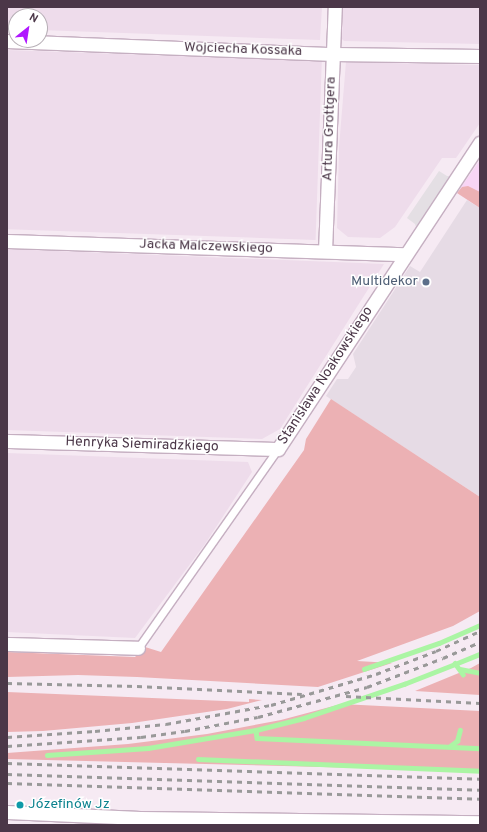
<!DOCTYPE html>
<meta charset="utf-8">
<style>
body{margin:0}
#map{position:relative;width:487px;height:832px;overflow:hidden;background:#f6eaf3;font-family:Overpass,sans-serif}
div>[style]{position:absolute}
.residential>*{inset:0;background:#eedceb;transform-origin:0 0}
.commercial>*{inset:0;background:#f8d5f5}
.industrial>*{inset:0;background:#e6dbe5}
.green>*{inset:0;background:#ecb1b4}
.parking>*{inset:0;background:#e4dfe4}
.stream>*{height:4.5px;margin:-2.25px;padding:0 2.25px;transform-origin:2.25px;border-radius:2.25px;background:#abf5a4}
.roads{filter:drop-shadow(1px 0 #c5afc1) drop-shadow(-1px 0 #c5afc1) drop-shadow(0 1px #c5afc1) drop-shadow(0 -1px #c5afc1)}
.lane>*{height:7px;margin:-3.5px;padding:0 3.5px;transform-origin:3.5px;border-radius:3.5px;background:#fff}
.street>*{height:13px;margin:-6.5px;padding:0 6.5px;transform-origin:6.5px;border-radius:6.5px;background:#fff}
.rail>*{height:3px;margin-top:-1.5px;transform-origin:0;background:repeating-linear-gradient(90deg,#999 0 5px,transparent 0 10px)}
.dots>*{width:11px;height:11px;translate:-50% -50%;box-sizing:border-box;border:2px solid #fff;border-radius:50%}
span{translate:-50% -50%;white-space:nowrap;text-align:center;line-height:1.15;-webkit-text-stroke:3px #fff;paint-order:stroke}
.street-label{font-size:14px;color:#4b3748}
.service-label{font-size:14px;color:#4e5e75}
.right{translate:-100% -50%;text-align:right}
.culture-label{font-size:14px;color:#0d838f}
.left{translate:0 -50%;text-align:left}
.frame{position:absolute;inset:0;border:8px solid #4b3748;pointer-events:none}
.north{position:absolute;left:8px;top:8px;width:40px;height:40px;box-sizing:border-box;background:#fff;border:1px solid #b7afb6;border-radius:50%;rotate:30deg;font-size:11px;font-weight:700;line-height:16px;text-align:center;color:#4b3748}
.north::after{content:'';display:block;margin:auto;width:14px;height:18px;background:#b018ff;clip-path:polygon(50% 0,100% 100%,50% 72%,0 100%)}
</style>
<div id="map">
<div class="residential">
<i style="clip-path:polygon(7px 7px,322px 7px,320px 40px,40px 30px,40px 16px,16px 16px,16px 29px,7px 29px)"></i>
<i style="clip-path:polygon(343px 7px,480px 7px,480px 44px,344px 41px,342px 39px)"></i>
<i style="left:7px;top:50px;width:315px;height:179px;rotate:2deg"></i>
<i style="clip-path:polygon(346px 62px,480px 65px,480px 123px,456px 158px,442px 158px,395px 227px,380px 238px,348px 237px,337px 228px,339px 147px)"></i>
<i style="clip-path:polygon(7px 249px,384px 264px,280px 429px,262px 439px,7px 430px)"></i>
<i style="clip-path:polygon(7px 453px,248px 462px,252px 472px,205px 544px,135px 638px,7px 632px)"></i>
</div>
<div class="commercial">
<i style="clip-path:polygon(480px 160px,480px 208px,457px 193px)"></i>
</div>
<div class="industrial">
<i style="clip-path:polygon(467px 200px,480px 208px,480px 497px,326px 396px,337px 379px,348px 379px,356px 367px,353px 354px,410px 266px,420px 272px)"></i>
</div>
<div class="green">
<i style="clip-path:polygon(468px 186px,480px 192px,480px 208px,457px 193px,462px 187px)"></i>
<i style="clip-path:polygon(331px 399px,480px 497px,480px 611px,453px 626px,357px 661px,392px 663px,318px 687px,137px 677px,78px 675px,7px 677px,7px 652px,135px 657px,145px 647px,161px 652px,304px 450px,306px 439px)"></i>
<i style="clip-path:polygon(480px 663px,480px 695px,415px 691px,471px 668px)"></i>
<i style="clip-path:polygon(7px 692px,249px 702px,249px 699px,262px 700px,227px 709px,132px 723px,43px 731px,7px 732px)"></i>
<i style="clip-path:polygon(341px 704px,480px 711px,480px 771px,7px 759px,7px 753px,128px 744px,207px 734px,281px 720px)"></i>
</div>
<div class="parking">
<i style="clip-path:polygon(439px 171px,447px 176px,450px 176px,416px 227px,415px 224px,407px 218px)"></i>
</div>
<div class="stream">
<i style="left:364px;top:669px;width:79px;rotate:-19.1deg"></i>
<i style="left:439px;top:643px;width:45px;rotate:-23.7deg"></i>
<i style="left:460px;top:669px;width:20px;rotate:11deg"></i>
<i style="left:463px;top:675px;width:14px;rotate:-126deg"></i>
<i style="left:455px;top:664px;width:27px;rotate:-22deg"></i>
<i style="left:256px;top:730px;width:8px;rotate:83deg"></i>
<i style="left:257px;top:738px;width:223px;rotate:2.6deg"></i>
<i style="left:450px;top:746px;width:9px;rotate:-36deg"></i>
<i style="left:457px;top:741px;width:11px;rotate:-75deg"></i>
<i style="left:47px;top:755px;width:101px;rotate:-4deg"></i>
<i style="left:148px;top:748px;width:109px;rotate:-9.5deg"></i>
<i style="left:256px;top:730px;width:49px;rotate:-14deg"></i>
<i style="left:304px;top:718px;width:106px;rotate:-18.8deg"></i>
<i style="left:404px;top:684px;width:55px;rotate:-21.4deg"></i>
<i style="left:198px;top:759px;width:282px;rotate:2.4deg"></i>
</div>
<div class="roads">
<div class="lane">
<i style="left:138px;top:648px;width:243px;rotate:-54.9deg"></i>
</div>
<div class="street">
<i style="left:7px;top:41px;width:327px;rotate:2.3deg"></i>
<i style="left:334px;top:54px;width:146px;rotate:0.8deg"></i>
<i style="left:7px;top:241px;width:398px;rotate:1.9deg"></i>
<i style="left:325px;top:251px;width:244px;rotate:-87.7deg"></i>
<i style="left:7px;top:441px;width:271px;rotate:1.7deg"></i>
<i style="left:278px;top:449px;width:367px;rotate:-56.6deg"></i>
<i style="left:7px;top:644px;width:131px;rotate:1.7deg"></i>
<i style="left:7px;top:812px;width:133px;rotate:2.6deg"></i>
<i style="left:140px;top:818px;width:340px;rotate:0.7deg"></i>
</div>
</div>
<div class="rail">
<i style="left:7px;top:683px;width:130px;rotate:1.3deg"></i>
<i style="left:137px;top:686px;width:165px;rotate:2.8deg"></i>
<i style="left:346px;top:696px;width:134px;rotate:3deg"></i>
<i style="left:7px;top:737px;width:88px;rotate:-3.9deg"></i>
<i style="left:95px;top:731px;width:71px;rotate:-5.6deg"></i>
<i style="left:166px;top:724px;width:107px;rotate:-10.3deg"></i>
<i style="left:271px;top:705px;width:109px;rotate:-16.4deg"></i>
<i style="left:376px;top:674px;width:64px;rotate:-21deg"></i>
<i style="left:436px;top:651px;width:48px;rotate:-24.4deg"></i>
<i style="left:7px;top:746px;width:134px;rotate:-3.8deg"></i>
<i style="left:141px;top:737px;width:44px;rotate:-7.8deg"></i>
<i style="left:185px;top:731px;width:74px;rotate:-10.9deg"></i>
<i style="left:258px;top:717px;width:113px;rotate:-15.4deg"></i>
<i style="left:367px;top:687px;width:81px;rotate:-20.9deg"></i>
<i style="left:443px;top:658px;width:40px;rotate:-23.4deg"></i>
<i style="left:7px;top:763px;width:473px;rotate:1.9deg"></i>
<i style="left:7px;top:774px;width:473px;rotate:1.9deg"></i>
<i style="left:7px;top:783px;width:473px;rotate:1.9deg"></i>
</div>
<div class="dots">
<i style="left:426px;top:282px;background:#5c6f8a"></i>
<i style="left:20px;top:805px;background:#0f9aa8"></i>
</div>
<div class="street-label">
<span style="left:243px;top:50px;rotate:2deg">Wojciecha Kossaka</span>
<span style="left:330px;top:129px;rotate:-88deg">Artura Grottgera</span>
<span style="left:206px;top:247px;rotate:2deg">Jacka Malczewskiego</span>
<span style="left:326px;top:376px;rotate:-57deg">Stanisława Noakowskiego</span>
<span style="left:142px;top:445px;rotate:2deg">Henryka Siemiradzkiego</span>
</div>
<div class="service-label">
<span class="right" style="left:418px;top:282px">Multidekor</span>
</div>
<div class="culture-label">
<span class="left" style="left:28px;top:805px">Józefinów Jz</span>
</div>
<div class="frame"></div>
<div class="north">N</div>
</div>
